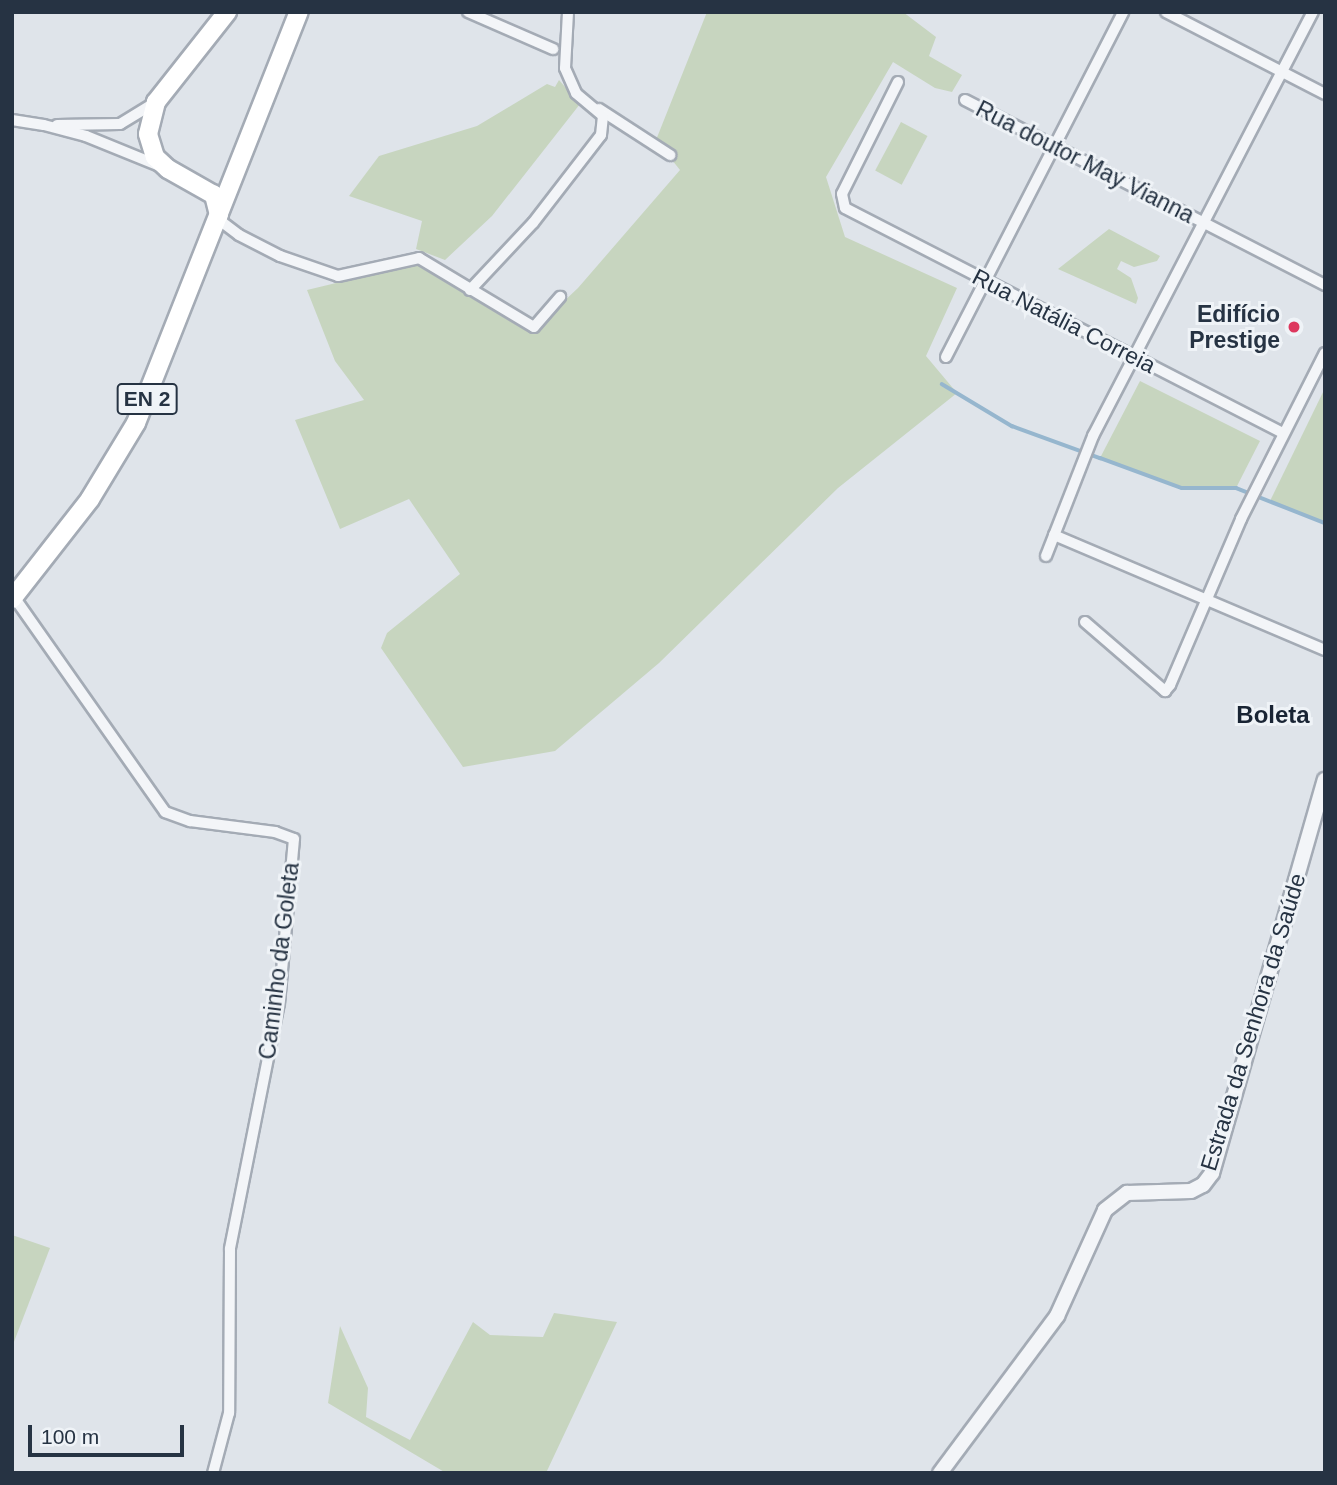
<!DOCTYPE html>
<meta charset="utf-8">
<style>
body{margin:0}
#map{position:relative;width:1337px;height:1485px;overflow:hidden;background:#dfe4ea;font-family:Helvetica,sans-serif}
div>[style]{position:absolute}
.green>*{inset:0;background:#c7d5bf;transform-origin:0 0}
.stream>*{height:3.5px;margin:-1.75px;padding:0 1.75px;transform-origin:1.75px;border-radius:1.75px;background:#96b6ce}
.roads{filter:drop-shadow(2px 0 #a4abb5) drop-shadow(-2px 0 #a4abb5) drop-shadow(0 2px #a4abb5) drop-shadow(0 -2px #a4abb5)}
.minor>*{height:10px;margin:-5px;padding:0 5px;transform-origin:5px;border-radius:5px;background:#f3f5f8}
.tertiary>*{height:14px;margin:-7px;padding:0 7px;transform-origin:7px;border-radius:7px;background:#f3f5f8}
.primary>*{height:18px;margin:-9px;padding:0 9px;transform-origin:9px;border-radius:9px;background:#fff}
.dots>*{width:19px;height:19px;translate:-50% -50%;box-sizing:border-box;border:4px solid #eff3f7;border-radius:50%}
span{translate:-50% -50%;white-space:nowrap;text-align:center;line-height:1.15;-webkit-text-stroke:6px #eff3f7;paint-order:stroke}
.shield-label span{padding:2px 5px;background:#eff3f7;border:2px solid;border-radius:5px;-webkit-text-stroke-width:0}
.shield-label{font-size:21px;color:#263343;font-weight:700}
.street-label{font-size:23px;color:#263343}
.poi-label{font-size:23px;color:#263343;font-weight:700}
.right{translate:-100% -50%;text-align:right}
.neighbourhood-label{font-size:24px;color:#192434;font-weight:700}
.frame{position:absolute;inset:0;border:14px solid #263343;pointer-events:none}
.scale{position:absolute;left:28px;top:1425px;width:156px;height:32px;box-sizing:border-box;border:4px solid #263343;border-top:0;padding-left:9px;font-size:21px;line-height:24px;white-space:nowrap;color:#263343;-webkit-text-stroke:5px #eff3f7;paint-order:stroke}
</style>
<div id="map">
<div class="green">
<i style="clip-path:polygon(707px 12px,903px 12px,936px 37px,929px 56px,962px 75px,952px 92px,935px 88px,893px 62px,826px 177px,845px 237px,957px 288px,926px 356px,957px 393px,838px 488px,659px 663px,555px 751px,463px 767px,381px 648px,387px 633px,460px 574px,409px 499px,340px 529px,295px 420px,364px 400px,335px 361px,307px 290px,415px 264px,530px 333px,578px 288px,680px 170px,656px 140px)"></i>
<i style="clip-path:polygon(559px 80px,580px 104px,492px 216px,445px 260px,416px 249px,422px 221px,349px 196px,379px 156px,477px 126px,547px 84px,555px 87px)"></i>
<i style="left:901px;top:122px;width:30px;height:55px;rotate:28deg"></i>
<i style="clip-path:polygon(1109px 229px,1160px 256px,1157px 261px,1134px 267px,1121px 261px,1117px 269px,1131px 278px,1138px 298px,1136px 304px,1058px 269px)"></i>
<i style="clip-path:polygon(1140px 381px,1260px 441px,1236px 488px,1182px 488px,1100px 458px)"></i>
<i style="clip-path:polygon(1325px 388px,1325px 523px,1270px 501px)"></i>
<i style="clip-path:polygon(12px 1235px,50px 1248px,12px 1347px)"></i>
<i style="clip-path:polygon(554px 1313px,617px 1322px,546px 1473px,446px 1473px,328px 1403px,340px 1326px,368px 1388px,366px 1417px,410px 1440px,473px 1322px,490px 1335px,543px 1337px)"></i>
</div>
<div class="stream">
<i style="left:942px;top:384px;width:82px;rotate:31deg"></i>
<i style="left:1012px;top:426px;width:94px;rotate:20deg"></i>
<i style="left:1100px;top:458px;width:87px;rotate:20.1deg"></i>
<i style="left:1182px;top:488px;width:54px"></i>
<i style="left:1236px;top:488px;width:96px;rotate:21.5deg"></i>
</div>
<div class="roads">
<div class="minor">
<i style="left:468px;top:12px;width:93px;rotate:23.5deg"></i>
<i style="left:1166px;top:12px;width:179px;rotate:27.3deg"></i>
<i style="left:898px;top:82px;width:125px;rotate:116.6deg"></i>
<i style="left:842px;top:194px;width:14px;rotate:78deg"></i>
<i style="left:845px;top:208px;width:492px;rotate:27.2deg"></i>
<i style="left:965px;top:100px;width:405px;rotate:27.2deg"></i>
<i style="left:599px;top:109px;width:85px;rotate:32.9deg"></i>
<i style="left:12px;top:120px;width:32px;rotate:9deg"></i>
<i style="left:44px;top:125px;width:43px;rotate:14.7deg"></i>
<i style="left:86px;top:136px;width:82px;rotate:22.2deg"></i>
<i style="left:57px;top:125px;width:63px;rotate:-0.9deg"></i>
<i style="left:120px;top:124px;width:42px;rotate:-31.4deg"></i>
<i style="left:218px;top:219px;width:26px;rotate:37deg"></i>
<i style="left:239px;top:235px;width:46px;rotate:27.1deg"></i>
<i style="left:280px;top:256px;width:61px;rotate:19deg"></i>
<i style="left:338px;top:276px;width:83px;rotate:-12.5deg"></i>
<i style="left:419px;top:258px;width:134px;rotate:31deg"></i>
<i style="left:534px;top:327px;width:40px;rotate:-49deg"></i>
<i style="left:470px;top:290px;width:92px;rotate:-46.8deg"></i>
<i style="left:533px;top:223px;width:111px;rotate:-52.3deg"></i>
<i style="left:601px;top:135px;width:19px;rotate:-84deg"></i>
<i style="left:603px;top:116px;width:35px;rotate:-140deg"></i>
<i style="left:576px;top:93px;width:27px;rotate:-114deg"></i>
<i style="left:565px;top:68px;width:56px;rotate:-86.9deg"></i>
<i style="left:946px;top:357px;width:388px;rotate:-62.8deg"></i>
<i style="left:1054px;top:535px;width:294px;rotate:23deg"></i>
<i style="left:1046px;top:556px;width:129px;rotate:-68.6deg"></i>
<i style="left:1093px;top:436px;width:478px;rotate:-62.6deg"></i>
<i style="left:14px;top:597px;width:263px;rotate:54.9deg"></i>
<i style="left:165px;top:812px;width:27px;rotate:20deg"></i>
<i style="left:190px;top:821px;width:86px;rotate:7.4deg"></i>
<i style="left:275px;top:832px;width:20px;rotate:20deg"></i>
<i style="left:294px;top:839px;width:165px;rotate:95.2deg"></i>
<i style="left:279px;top:1003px;width:251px;rotate:101.3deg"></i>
<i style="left:230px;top:1249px;width:164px;rotate:90.3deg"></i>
<i style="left:229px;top:1413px;width:62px;rotate:104.9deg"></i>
<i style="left:1085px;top:622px;width:106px;rotate:40.8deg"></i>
<i style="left:1165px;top:691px;width:8px;rotate:-50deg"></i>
<i style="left:1170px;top:685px;width:181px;rotate:-66.8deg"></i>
<i style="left:1241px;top:519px;width:186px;rotate:-63.2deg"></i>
</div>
<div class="tertiary">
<i style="left:940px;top:1473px;width:196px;rotate:-53.3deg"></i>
<i style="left:1057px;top:1316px;width:116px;rotate:-65.6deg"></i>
<i style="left:1105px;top:1210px;width:28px;rotate:-38deg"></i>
<i style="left:1127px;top:1193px;width:64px;rotate:-1.8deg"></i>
<i style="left:1191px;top:1191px;width:13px;rotate:-27deg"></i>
<i style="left:1203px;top:1185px;width:15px;rotate:-53deg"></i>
<i style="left:1212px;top:1173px;width:409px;rotate:-74deg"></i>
</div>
<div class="primary">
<i style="left:219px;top:215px;width:21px;rotate:-104deg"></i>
<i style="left:214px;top:195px;width:53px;rotate:-150.5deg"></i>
<i style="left:168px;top:169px;width:18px;rotate:-137deg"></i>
<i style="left:155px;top:157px;width:24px;rotate:-107deg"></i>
<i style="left:148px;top:134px;width:33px;rotate:-76deg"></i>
<i style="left:156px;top:102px;width:115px;rotate:-51.7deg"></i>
<i style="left:12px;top:599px;width:127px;rotate:-52deg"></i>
<i style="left:90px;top:499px;width:89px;rotate:-58.8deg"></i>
<i style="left:136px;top:423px;width:442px;rotate:-68.4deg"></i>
</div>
</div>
<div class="dots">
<i style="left:1294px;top:327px;background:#dd375e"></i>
</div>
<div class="shield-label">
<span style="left:147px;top:399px">EN 2</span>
</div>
<div class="street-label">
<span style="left:1085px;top:162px;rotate:27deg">Rua doutor May Vianna</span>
<span style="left:1064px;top:321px;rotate:27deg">Rua Natália Correia</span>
<span style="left:279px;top:961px;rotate:-83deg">Caminho da Goleta</span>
<span style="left:1253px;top:1022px;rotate:-73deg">Estrada da Senhora da Saúde</span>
</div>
<div class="poi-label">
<span class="right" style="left:1280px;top:327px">Edifício<br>Prestige</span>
</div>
<div class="neighbourhood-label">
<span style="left:1273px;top:715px">Boleta</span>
</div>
<div class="frame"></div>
<div class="scale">100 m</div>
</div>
